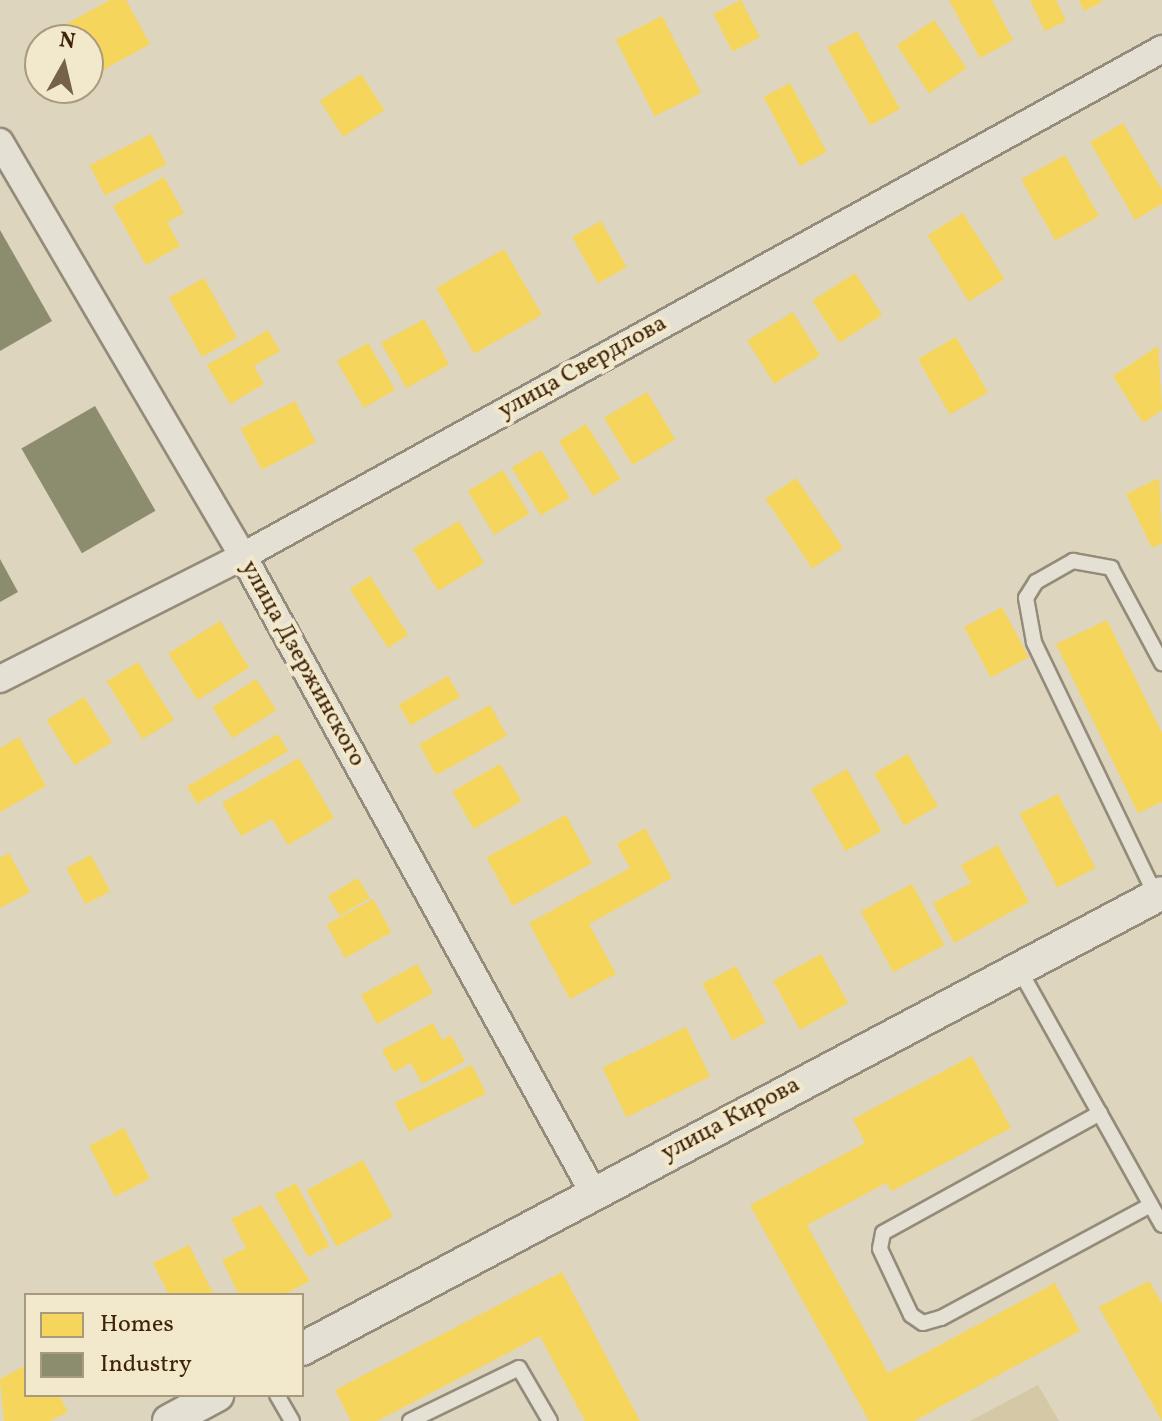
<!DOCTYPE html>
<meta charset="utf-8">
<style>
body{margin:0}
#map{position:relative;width:1162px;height:1421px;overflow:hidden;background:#ddd5bd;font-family:Vollkorn,serif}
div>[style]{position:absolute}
.green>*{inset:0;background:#d5c8a6}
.homes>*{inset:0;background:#f6d55c;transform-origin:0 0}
.industry>*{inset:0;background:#8c8c6e;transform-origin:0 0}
.roads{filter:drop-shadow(2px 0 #948b7a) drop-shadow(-2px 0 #948b7a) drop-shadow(0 2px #948b7a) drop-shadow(0 -2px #948b7a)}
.service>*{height:14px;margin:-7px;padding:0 7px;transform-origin:7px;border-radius:7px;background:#e4e0d4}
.minor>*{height:26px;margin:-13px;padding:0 13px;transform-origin:13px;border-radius:13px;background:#e4e0d4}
.tertiary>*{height:32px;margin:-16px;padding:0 16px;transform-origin:16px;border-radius:16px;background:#e4e0d4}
span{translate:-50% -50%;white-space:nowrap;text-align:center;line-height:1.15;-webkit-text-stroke:8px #f2e8cb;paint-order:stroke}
.street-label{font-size:24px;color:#3f2409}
.legend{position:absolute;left:24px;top:1293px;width:280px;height:104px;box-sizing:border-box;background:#f2e8cb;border:2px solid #aa9a7d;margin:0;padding:10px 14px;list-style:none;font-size:24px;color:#3f2409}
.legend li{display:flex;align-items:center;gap:16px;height:40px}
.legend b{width:40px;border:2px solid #aa9a7d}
.north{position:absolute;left:24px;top:24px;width:80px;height:80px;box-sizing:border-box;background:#f2e8cb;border:2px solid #aa9a7d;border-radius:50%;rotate:8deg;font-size:22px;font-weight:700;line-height:32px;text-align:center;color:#3f2409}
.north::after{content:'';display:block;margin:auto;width:28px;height:36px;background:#766248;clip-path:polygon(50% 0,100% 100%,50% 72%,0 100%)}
</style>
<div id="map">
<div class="green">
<i style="clip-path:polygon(1038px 1385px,1059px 1421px,970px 1421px)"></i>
</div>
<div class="homes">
<i style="clip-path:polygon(110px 0,126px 0,150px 44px,94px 75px,88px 40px,75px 40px,66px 24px)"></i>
<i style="left:741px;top:0;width:42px;height:31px;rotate:63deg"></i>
<i style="clip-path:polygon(949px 0,992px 0,1013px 40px,980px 58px)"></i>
<i style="clip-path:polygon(1030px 0,1056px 0,1066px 21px,1045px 31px)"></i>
<i style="clip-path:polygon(1079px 0,1101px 0,1102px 2px,1084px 11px)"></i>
<i style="left:662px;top:16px;width:86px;height:52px;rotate:63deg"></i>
<i style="left:934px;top:20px;width:58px;height:45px;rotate:56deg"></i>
<i style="left:857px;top:31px;width:89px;height:34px;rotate:61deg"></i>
<i style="left:361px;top:74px;width:43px;height:49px;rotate:57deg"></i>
<i style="left:790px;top:83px;width:78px;height:30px;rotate:62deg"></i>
<i style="clip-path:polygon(1123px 123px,1162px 190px,1162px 204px,1135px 220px,1090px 142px)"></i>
<i style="left:151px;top:134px;width:34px;height:69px;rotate:63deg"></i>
<i style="left:1065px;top:155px;width:70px;height:50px;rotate:61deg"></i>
<i style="clip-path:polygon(164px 177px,184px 213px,167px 222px,180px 246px,146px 265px,113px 206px)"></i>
<i style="left:963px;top:213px;width:78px;height:42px;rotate:58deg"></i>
<i style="left:601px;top:221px;width:53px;height:33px;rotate:61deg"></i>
<i style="left:504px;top:249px;width:76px;height:78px;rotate:60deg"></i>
<i style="left:855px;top:273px;width:50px;height:51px;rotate:57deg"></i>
<i style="left:204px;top:278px;width:68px;height:40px;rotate:61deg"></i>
<i style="left:793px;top:312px;width:51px;height:54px;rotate:58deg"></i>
<i style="left:424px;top:319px;width:52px;height:49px;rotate:61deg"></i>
<i style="clip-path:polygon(268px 330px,280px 351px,254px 366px,264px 384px,230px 404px,207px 365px)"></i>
<i style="left:956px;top:337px;width:64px;height:44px;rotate:60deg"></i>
<i style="left:368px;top:343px;width:54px;height:36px;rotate:60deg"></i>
<i style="clip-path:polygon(1158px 346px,1162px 410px,1143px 423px,1113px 376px)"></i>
<i style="left:647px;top:392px;width:55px;height:50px;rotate:59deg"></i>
<i style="left:295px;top:401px;width:46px;height:61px;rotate:63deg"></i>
<i style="left:586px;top:424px;width:65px;height:32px;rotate:58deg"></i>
<i style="left:541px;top:450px;width:56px;height:34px;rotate:59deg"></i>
<i style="left:503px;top:470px;width:51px;height:41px;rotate:59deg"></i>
<i style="left:796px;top:478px;width:84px;height:37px;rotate:56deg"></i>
<i style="clip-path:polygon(1159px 478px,1162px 543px,1152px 548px,1126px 494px)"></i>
<i style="left:459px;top:521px;width:49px;height:54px;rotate:59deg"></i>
<i style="left:370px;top:576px;width:70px;height:24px;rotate:57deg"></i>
<i style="left:1002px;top:607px;width:57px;height:43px;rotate:62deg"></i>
<i style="clip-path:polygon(1107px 620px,1162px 733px,1162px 802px,1138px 813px,1056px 644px)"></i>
<i style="left:220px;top:621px;width:55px;height:61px;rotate:58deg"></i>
<i style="left:138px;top:662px;width:68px;height:37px;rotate:58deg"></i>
<i style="left:448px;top:676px;width:24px;height:57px;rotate:60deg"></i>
<i style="left:256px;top:679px;width:37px;height:52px;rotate:57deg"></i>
<i style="left:84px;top:697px;width:53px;height:44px;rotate:58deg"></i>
<i style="left:490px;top:705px;width:35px;height:81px;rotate:61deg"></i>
<i style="left:278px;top:734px;width:20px;height:105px;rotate:60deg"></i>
<i style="clip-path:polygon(19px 737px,46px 786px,0 812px,0 748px)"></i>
<i style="left:908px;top:754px;width:60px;height:39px;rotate:60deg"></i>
<i style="clip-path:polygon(299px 758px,334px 818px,288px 845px,272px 819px,241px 836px,222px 803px)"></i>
<i style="left:500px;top:764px;width:43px;height:55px;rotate:60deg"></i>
<i style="left:847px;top:769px;width:71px;height:41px;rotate:61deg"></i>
<i style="left:1058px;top:794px;width:83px;height:43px;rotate:63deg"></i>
<i style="left:566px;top:815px;width:55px;height:90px;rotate:62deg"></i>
<i style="clip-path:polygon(645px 828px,672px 878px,589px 924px,616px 974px,570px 999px,529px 923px,630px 868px,617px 844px)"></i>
<i style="clip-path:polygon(998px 845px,1029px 902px,954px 943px,933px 903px,971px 883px,961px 865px)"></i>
<i style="clip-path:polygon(9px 853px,30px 892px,0 908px,0 858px)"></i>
<i style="left:91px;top:855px;width:41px;height:28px;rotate:62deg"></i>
<i style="left:358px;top:878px;width:23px;height:35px;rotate:59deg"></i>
<i style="left:912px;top:884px;width:69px;height:58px;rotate:62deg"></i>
<i style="left:373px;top:899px;width:38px;height:53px;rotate:61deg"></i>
<i style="left:821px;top:954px;width:56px;height:55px;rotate:61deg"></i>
<i style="left:417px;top:964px;width:33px;height:64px;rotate:61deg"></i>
<i style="left:736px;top:966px;width:64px;height:38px;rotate:62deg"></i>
<i style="clip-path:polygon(433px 1023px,442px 1040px,451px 1035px,465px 1061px,422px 1084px,411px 1063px,394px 1072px,382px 1050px)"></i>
<i style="left:686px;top:1027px;width:55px;height:93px;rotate:64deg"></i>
<i style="clip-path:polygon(972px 1056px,1011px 1128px,892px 1191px,886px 1183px,807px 1225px,888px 1373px,1055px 1283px,1080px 1331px,914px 1421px,869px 1421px,750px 1205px,865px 1143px,853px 1119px)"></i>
<i style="left:472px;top:1065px;width:32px;height:86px;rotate:64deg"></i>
<i style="left:124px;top:1128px;width:57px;height:39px;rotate:63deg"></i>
<i style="left:363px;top:1160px;width:64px;height:64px;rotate:62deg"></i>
<i style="left:296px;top:1183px;width:71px;height:24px;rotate:62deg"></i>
<i style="clip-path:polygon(261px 1205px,310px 1281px,283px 1295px,239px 1295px,222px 1260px,246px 1248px,231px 1219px)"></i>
<i style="clip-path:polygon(189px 1245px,214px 1295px,169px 1295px,153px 1263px)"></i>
<i style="clip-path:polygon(562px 1272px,640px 1421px,585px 1421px,540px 1336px,377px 1421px,351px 1421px,335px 1390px)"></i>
<i style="clip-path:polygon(1149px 1281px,1162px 1304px,1162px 1421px,1099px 1307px)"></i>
<i style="clip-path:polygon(26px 1365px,26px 1395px,59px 1395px,68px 1412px,50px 1421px,4px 1421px,0 1379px)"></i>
</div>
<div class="industry">
<i style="clip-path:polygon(0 230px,52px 321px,0 351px)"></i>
<i style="left:95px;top:406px;width:121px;height:85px;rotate:60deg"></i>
<i style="clip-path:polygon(0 559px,18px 592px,0 602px)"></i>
</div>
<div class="roads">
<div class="service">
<i style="left:1156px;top:896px;width:282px;rotate:-115.7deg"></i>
<i style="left:1034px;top:642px;width:45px;rotate:-100.3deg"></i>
<i style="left:1026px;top:598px;width:19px;rotate:-58deg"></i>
<i style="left:1036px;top:582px;width:43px;rotate:-29.6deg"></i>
<i style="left:1073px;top:561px;width:39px;rotate:10deg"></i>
<i style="left:1111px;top:568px;width:108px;rotate:61.8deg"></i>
<i style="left:1019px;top:969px;width:293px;rotate:60.8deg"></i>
<i style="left:1100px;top:1113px;width:248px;rotate:151.1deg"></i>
<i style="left:883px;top:1233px;width:16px;rotate:101deg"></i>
<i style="left:880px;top:1249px;width:73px;rotate:64.8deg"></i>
<i style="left:911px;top:1315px;width:14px;rotate:34deg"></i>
<i style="left:923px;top:1323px;width:19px;rotate:-16deg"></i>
<i style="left:941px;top:1318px;width:238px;rotate:-28.3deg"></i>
<i style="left:277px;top:1395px;width:30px;rotate:60deg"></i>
<i style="left:410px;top:1421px;width:121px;rotate:-25.9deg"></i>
<i style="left:519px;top:1368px;width:61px;rotate:59.7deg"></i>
</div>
<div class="minor">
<i style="left:0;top:142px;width:480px;rotate:59.6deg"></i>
<i style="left:243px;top:556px;width:726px;rotate:61.18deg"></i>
<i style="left:0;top:679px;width:272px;rotate:-26.8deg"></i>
<i style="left:243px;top:556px;width:1050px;rotate:-28.88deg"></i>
</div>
<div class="tertiary">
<i style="left:302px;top:1349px;width:973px;rotate:-27.93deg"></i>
<i style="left:169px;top:1421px;width:55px;rotate:-28.4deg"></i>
</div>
</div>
<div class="street-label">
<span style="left:583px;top:368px;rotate:-29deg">улица Свердлова</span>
<span style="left:302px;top:664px;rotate:61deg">улица Дзержинского</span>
<span style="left:731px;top:1120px;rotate:-28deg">улица Кирова</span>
</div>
<ul class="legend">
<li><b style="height:22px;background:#f6d55c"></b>Homes</li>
<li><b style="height:22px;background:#8c8c6e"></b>Industry</li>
</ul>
<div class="north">N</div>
</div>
